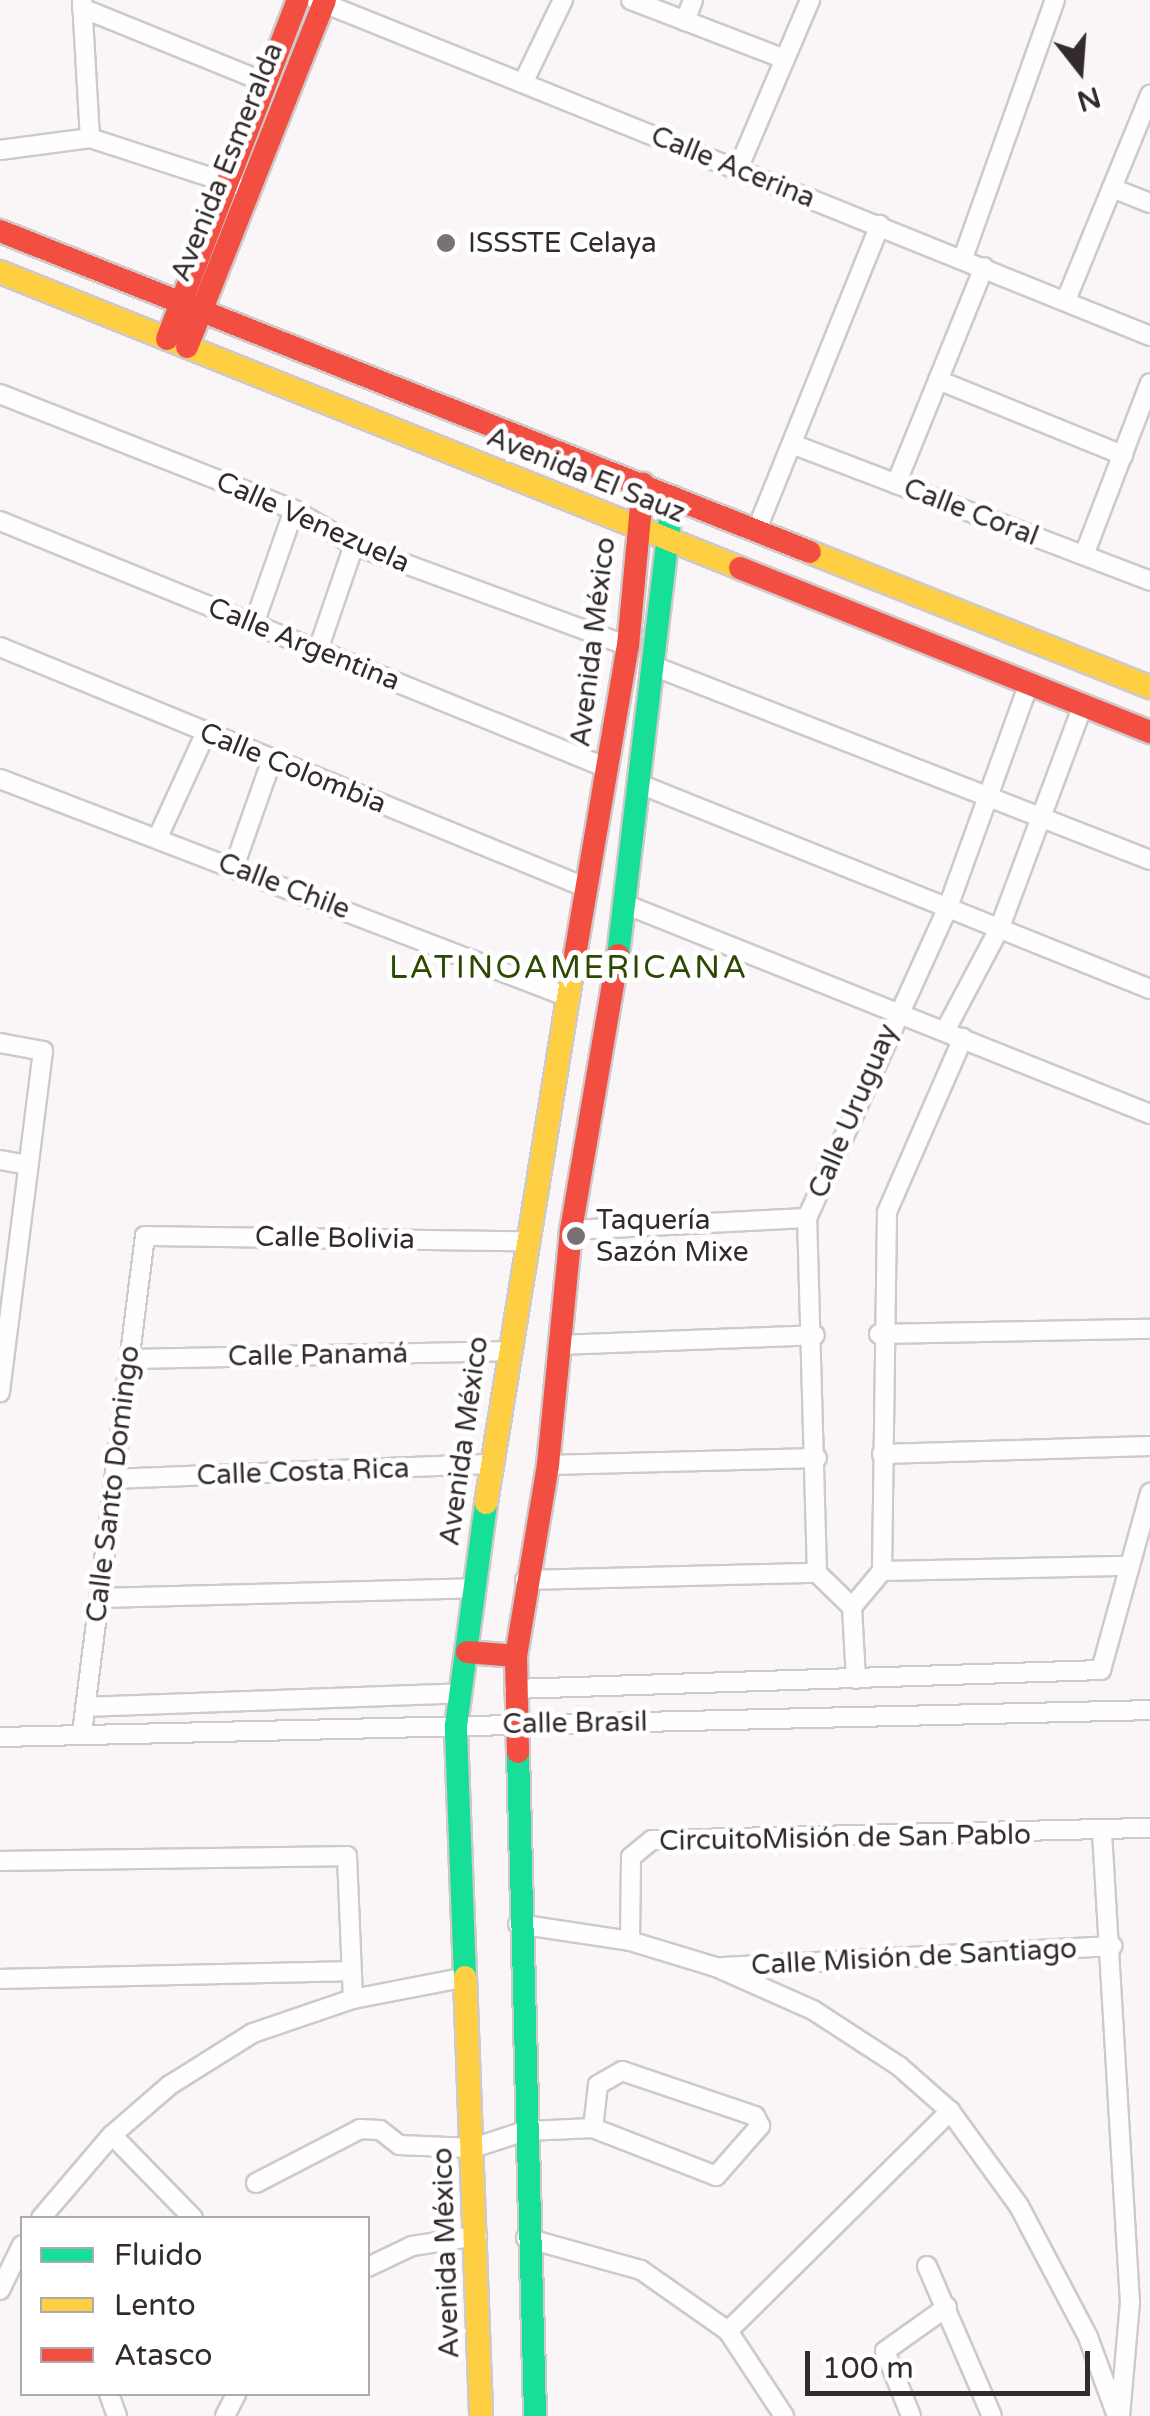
<!DOCTYPE html>
<meta charset="utf-8">
<style>
body{margin:0}
#map{position:relative;width:1150px;height:2416px;overflow:hidden;background:#faf5f6;font-family:"Varela Round",sans-serif}
div>[style]{position:absolute}
.roads{filter:drop-shadow(2px 0 #cfc9ca) drop-shadow(-2px 0 #cfc9ca) drop-shadow(0 2px #cfc9ca) drop-shadow(0 -2px #cfc9ca)}
.street>*{height:18px;margin:-9px;padding:0 9px;transform-origin:9px;border-radius:9px;background:#fefefe}
.fast>*{height:22px;margin:-11px;padding:0 11px;transform-origin:11px;border-radius:11px;background:#16e098}
.slow>*{height:22px;margin:-11px;padding:0 11px;transform-origin:11px;border-radius:11px;background:#ffcf43}
.jam>*{height:22px;margin:-11px;padding:0 11px;transform-origin:11px;border-radius:11px;background:#f24e42}
.dots>*{width:28px;height:28px;translate:-50% -50%;box-sizing:border-box;border:5px solid #fff;border-radius:50%}
span{translate:-50% -50%;white-space:nowrap;text-align:center;line-height:1.15;-webkit-text-stroke:10px #fff;paint-order:stroke}
.street-label{font-size:28px;color:#332a2c}
.poi-label{font-size:28px;color:#332a2c}
.left{translate:0 -50%;text-align:left}
.quarter-label{font-size:32px;color:#2e4900;letter-spacing:2.5px}
.legend{position:absolute;left:20px;top:2216px;width:350px;height:180px;box-sizing:border-box;background:#fff;border:2px solid #adaaab;margin:0;padding:12px 18px;list-style:none;font-size:30px;color:#332a2c}
.legend li{display:flex;align-items:center;gap:20px;height:50px}
.legend b{width:50px;border:2px solid #adaaab}
.north{position:absolute;left:1030px;top:20px;width:100px;height:100px;-webkit-text-stroke:8px #fff;paint-order:stroke;rotate:163deg;font-size:28px;font-weight:700;line-height:40px;text-align:center;color:#332a2c}
.north::after{content:'';display:block;margin:auto;width:35px;height:45px;background:#332a2c;clip-path:polygon(50% 0,100% 100%,50% 72%,0 100%)}
.scale{position:absolute;left:805px;top:2351px;width:285px;height:45px;box-sizing:border-box;border:5px solid #332a2c;border-top:0;padding-left:12px;font-size:30px;line-height:35px;white-space:nowrap;color:#332a2c;-webkit-text-stroke:8px #fff;paint-order:stroke}
</style>
<div id="map">
<div class="roads">
<div class="street">
<i style="left:82px;top:0;width:138px;rotate:86.7deg"></i>
<i style="left:316px;top:0;width:899px;rotate:21.94deg"></i>
<i style="left:631px;top:0;width:165px;rotate:21deg"></i>
<i style="left:82px;top:8px;width:196px;rotate:22.1deg"></i>
<i style="left:685px;top:21px;width:22px;rotate:-69deg"></i>
<i style="left:523px;top:83px;width:92px;rotate:-64.3deg"></i>
<i style="left:0;top:150px;width:91px;rotate:-7.6deg"></i>
<i style="left:90px;top:138px;width:152px;rotate:18deg"></i>
<i style="left:738px;top:169px;width:184px;rotate:-66.9deg"></i>
<i style="left:1112px;top:188px;width:41px;rotate:21.5deg"></i>
<i style="left:963px;top:258px;width:274px;rotate:-70.4deg"></i>
<i style="left:1066px;top:300px;width:222px;rotate:-67.7deg"></i>
<i style="left:938px;top:380px;width:200px;rotate:22.1deg"></i>
<i style="left:0;top:394px;width:316px;rotate:21.5deg"></i>
<i style="left:294px;top:510px;width:69px;rotate:30.3deg"></i>
<i style="left:354px;top:545px;width:292px;rotate:20.2deg"></i>
<i style="left:792px;top:444px;width:383px;rotate:20.9deg"></i>
<i style="left:896px;top:484px;width:234px;rotate:-67.9deg"></i>
<i style="left:0;top:521px;width:655px;rotate:22.14deg"></i>
<i style="left:757px;top:529px;width:328px;rotate:-68deg"></i>
<i style="left:1084px;top:555px;width:184px;rotate:-69deg"></i>
<i style="left:254px;top:624px;width:121px;rotate:-70.7deg"></i>
<i style="left:0;top:647px;width:635px;rotate:22.32deg"></i>
<i style="left:318px;top:650px;width:111px;rotate:-71.1deg"></i>
<i style="left:656px;top:667px;width:530px;rotate:21.34deg"></i>
<i style="left:0;top:779px;width:608px;rotate:21deg"></i>
<i style="left:642px;top:785px;width:547px;rotate:21.88deg"></i>
<i style="left:158px;top:837px;width:115px;rotate:-65.4deg"></i>
<i style="left:234px;top:867px;width:114px;rotate:-70.6deg"></i>
<i style="left:627px;top:905px;width:563px;rotate:21.78deg"></i>
<i style="left:945px;top:1031px;width:118px;rotate:-62.1deg"></i>
<i style="left:1000px;top:927px;width:237px;rotate:-69.5deg"></i>
<i style="left:0;top:1043px;width:44px;rotate:10.5deg"></i>
<i style="left:43px;top:1051px;width:344px;rotate:97.2deg"></i>
<i style="left:0;top:1160px;width:29px;rotate:10deg"></i>
<i style="left:571px;top:1230px;width:236px;rotate:-2.9deg"></i>
<i style="left:879px;top:1334px;width:271px;rotate:-1.1deg"></i>
<i style="left:558px;top:1345px;width:257px;rotate:-2.2deg"></i>
<i style="left:130px;top:1359px;width:376px;rotate:-1.2deg"></i>
<i style="left:882px;top:1454px;width:268px;rotate:-1.7deg"></i>
<i style="left:548px;top:1465px;width:269px;rotate:-1.5deg"></i>
<i style="left:114px;top:1479px;width:377px;rotate:-2.3deg"></i>
<i style="left:882px;top:1571px;width:246px;rotate:-1.2deg"></i>
<i style="left:525px;top:1580px;width:292px;rotate:-1.4deg"></i>
<i style="left:99px;top:1598px;width:376px;rotate:-1.5deg"></i>
<i style="left:852px;top:1607px;width:49px;rotate:-135.8deg"></i>
<i style="left:817px;top:1573px;width:355px;rotate:-91.6deg"></i>
<i style="left:807px;top:1218px;width:341px;rotate:-65.6deg"></i>
<i style="left:948px;top:907px;width:235px;rotate:-70.1deg"></i>
<i style="left:856px;top:1679px;width:72px;rotate:-93.2deg"></i>
<i style="left:852px;top:1607px;width:47px;rotate:-50.2deg"></i>
<i style="left:882px;top:1571px;width:359px;rotate:-89.2deg"></i>
<i style="left:887px;top:1212px;width:190px;rotate:-66.4deg"></i>
<i style="left:514px;top:1689px;width:587px;rotate:-1.85deg"></i>
<i style="left:1101px;top:1670px;width:184px;rotate:-74.5deg"></i>
<i style="left:85px;top:1707px;width:376px;rotate:-2.1deg"></i>
<i style="left:82px;top:1733px;width:501px;rotate:-82.78deg"></i>
<i style="left:145px;top:1236px;width:381px;rotate:0.8deg"></i>
<i style="left:0;top:1737px;width:1150px;rotate:-1.34deg"></i>
<i style="left:1102px;top:1832px;width:471px;rotate:86.6deg"></i>
<i style="left:1130px;top:2302px;width:114px;rotate:95deg"></i>
<i style="left:0;top:1861px;width:347px;rotate:-0.8deg"></i>
<i style="left:347px;top:1856px;width:143px;rotate:87.6deg"></i>
<i style="left:518px;top:1924px;width:113px;rotate:8.6deg"></i>
<i style="left:630px;top:1941px;width:90px;rotate:16.8deg"></i>
<i style="left:716px;top:1967px;width:106px;rotate:23.9deg"></i>
<i style="left:813px;top:2010px;width:103px;rotate:33.1deg"></i>
<i style="left:899px;top:2066px;width:68px;rotate:41.4deg"></i>
<i style="left:950px;top:2111px;width:117px;rotate:54deg"></i>
<i style="left:1019px;top:2206px;width:148px;rotate:62.2deg"></i>
<i style="left:1088px;top:2337px;width:84px;rotate:69.8deg"></i>
<i style="left:630px;top:1941px;width:84px;rotate:-89.3deg"></i>
<i style="left:631px;top:1857px;width:27px;rotate:-39deg"></i>
<i style="left:652px;top:1840px;width:498px;rotate:-1.4deg"></i>
<i style="left:723px;top:1967px;width:390px;rotate:-3.1deg"></i>
<i style="left:0;top:1979px;width:348px;rotate:-1.3deg"></i>
<i style="left:112px;top:2135px;width:116px;rotate:45.7deg"></i>
<i style="left:256px;top:2183px;width:117px;rotate:-27.4deg"></i>
<i style="left:360px;top:2129px;width:20px;rotate:3deg"></i>
<i style="left:380px;top:2130px;width:24px;rotate:38deg"></i>
<i style="left:399px;top:2145px;width:74px;rotate:2.3deg"></i>
<i style="left:473px;top:2148px;width:55px;rotate:-18.1deg"></i>
<i style="left:525px;top:2131px;width:68px;rotate:-2.5deg"></i>
<i style="left:593px;top:2128px;width:132px;rotate:21.3deg"></i>
<i style="left:716px;top:2176px;width:67px;rotate:-48.7deg"></i>
<i style="left:760px;top:2126px;width:11px;rotate:-117deg"></i>
<i style="left:755px;top:2116px;width:140px;rotate:-161.3deg"></i>
<i style="left:622px;top:2071px;width:28px;rotate:150deg"></i>
<i style="left:598px;top:2085px;width:43px;rotate:96.6deg"></i>
<i style="left:41px;top:2218px;width:109px;rotate:-49.5deg"></i>
<i style="left:112px;top:2135px;width:77px;rotate:-40.8deg"></i>
<i style="left:170px;top:2085px;width:98px;rotate:-32.1deg"></i>
<i style="left:253px;top:2033px;width:106px;rotate:-18.8deg"></i>
<i style="left:353px;top:1999px;width:115px;rotate:-11deg"></i>
<i style="left:526px;top:2238px;width:119px;rotate:15.5deg"></i>
<i style="left:641px;top:2270px;width:106px;rotate:35deg"></i>
<i style="left:728px;top:2331px;width:102px;rotate:56.6deg"></i>
<i style="left:927px;top:2266px;width:163px;rotate:66.6deg"></i>
<i style="left:368px;top:2267px;width:49px;rotate:-25.5deg"></i>
<i style="left:412px;top:2246px;width:66px;rotate:-8.7deg"></i>
<i style="left:0;top:2290px;width:50px;rotate:-63.9deg"></i>
<i style="left:728px;top:2331px;width:313px;rotate:-44.7deg"></i>
<i style="left:109px;top:2394px;width:23px;rotate:70deg"></i>
<i style="left:225px;top:2416px;width:25px;rotate:-63deg"></i>
<i style="left:911px;top:2416px;width:70px;rotate:-111.8deg"></i>
<i style="left:885px;top:2351px;width:76px;rotate:-35.4deg"></i>
</div>
<div class="fast">
<i style="left:618px;top:955px;width:461px;rotate:-83.2deg"></i>
<i style="left:518px;top:1752px;width:664px;rotate:88.53deg"></i>
<i style="left:465px;top:1977px;width:251px;rotate:-92.1deg"></i>
<i style="left:456px;top:1726px;width:225px;rotate:-82.3deg"></i>
</div>
<div class="slow">
<i style="left:0;top:272px;width:797px;rotate:21.8deg"></i>
<i style="left:810px;top:552px;width:366px;rotate:21.7deg"></i>
<i style="left:486px;top:1503px;width:555px;rotate:-80.78deg"></i>
<i style="left:465px;top:1977px;width:439px;rotate:87.9deg"></i>
</div>
<div class="jam">
<i style="left:0;top:231px;width:871px;rotate:21.62deg"></i>
<i style="left:167px;top:339px;width:363px;rotate:-68.9deg"></i>
<i style="left:187px;top:347px;width:373px;rotate:-68.3deg"></i>
<i style="left:740px;top:568px;width:442px;rotate:21.8deg"></i>
<i style="left:575px;top:955px;width:314px;rotate:-80.3deg"></i>
<i style="left:628px;top:646px;width:163px;rotate:-84.7deg"></i>
<i style="left:467px;top:1652px;width:49px;rotate:4.7deg"></i>
<i style="left:518px;top:1752px;width:96px;rotate:-91.2deg"></i>
<i style="left:516px;top:1656px;width:194px;rotate:-80.5deg"></i>
<i style="left:548px;top:1465px;width:236px;rotate:-84.4deg"></i>
<i style="left:571px;top:1230px;width:279px;rotate:-80.3deg"></i>
</div>
</div>
<div class="dots">
<i style="left:446px;top:243px;background:#797173"></i>
<i style="left:576px;top:1236px;background:#797173"></i>
</div>
<div class="street-label">
<span style="left:227px;top:162px;rotate:-68deg">Avenida Esmeralda</span>
<span style="left:733px;top:167px;rotate:22deg">Calle Acerina</span>
<span style="left:586px;top:475px;rotate:22deg">Avenida El Sauz</span>
<span style="left:971px;top:512px;rotate:21deg">Calle Coral</span>
<span style="left:313px;top:522px;rotate:24deg">Calle Venezuela</span>
<span style="left:593px;top:642px;rotate:-83deg">Avenida México</span>
<span style="left:304px;top:644px;rotate:22deg">Calle Argentina</span>
<span style="left:293px;top:768px;rotate:22deg">Calle Colombia</span>
<span style="left:284px;top:886px;rotate:21deg">Calle Chile</span>
<span style="left:853px;top:1111px;rotate:-67deg">Calle Uruguay</span>
<span style="left:335px;top:1238px;rotate:1deg">Calle Bolivia</span>
<span style="left:318px;top:1355px;rotate:-1deg">Calle Panamá</span>
<span style="left:464px;top:1441px;rotate:-82deg">Avenida México</span>
<span style="left:303px;top:1472px;rotate:-2deg">Calle Costa Rica</span>
<span style="left:113px;top:1484px;rotate:-83deg">Calle Santo Domingo</span>
<span style="left:575px;top:1723px;rotate:-1deg">Calle Brasil</span>
<span style="left:845px;top:1838px;rotate:-1deg">CircuitoMisión de San Pablo</span>
<span style="left:914px;top:1957px;rotate:-3deg">Calle Misión de Santiago</span>
<span style="left:446px;top:2253px;rotate:-92deg">Avenida México</span>
</div>
<div class="poi-label">
<span class="left" style="left:468px;top:243px">ISSSTE Celaya</span>
<span class="left" style="left:596px;top:1236px">Taquería<br>Sazón Mixe</span>
</div>
<div class="quarter-label">
<span style="left:569px;top:968px">LATINOAMERICANA</span>
</div>
<ul class="legend">
<li><b style="height:12px;background:#16e098"></b>Fluido</li>
<li><b style="height:12px;background:#ffcf43"></b>Lento</li>
<li><b style="height:12px;background:#f24e42"></b>Atasco</li>
</ul>
<div class="north">N</div>
<div class="scale">100 m</div>
</div>
